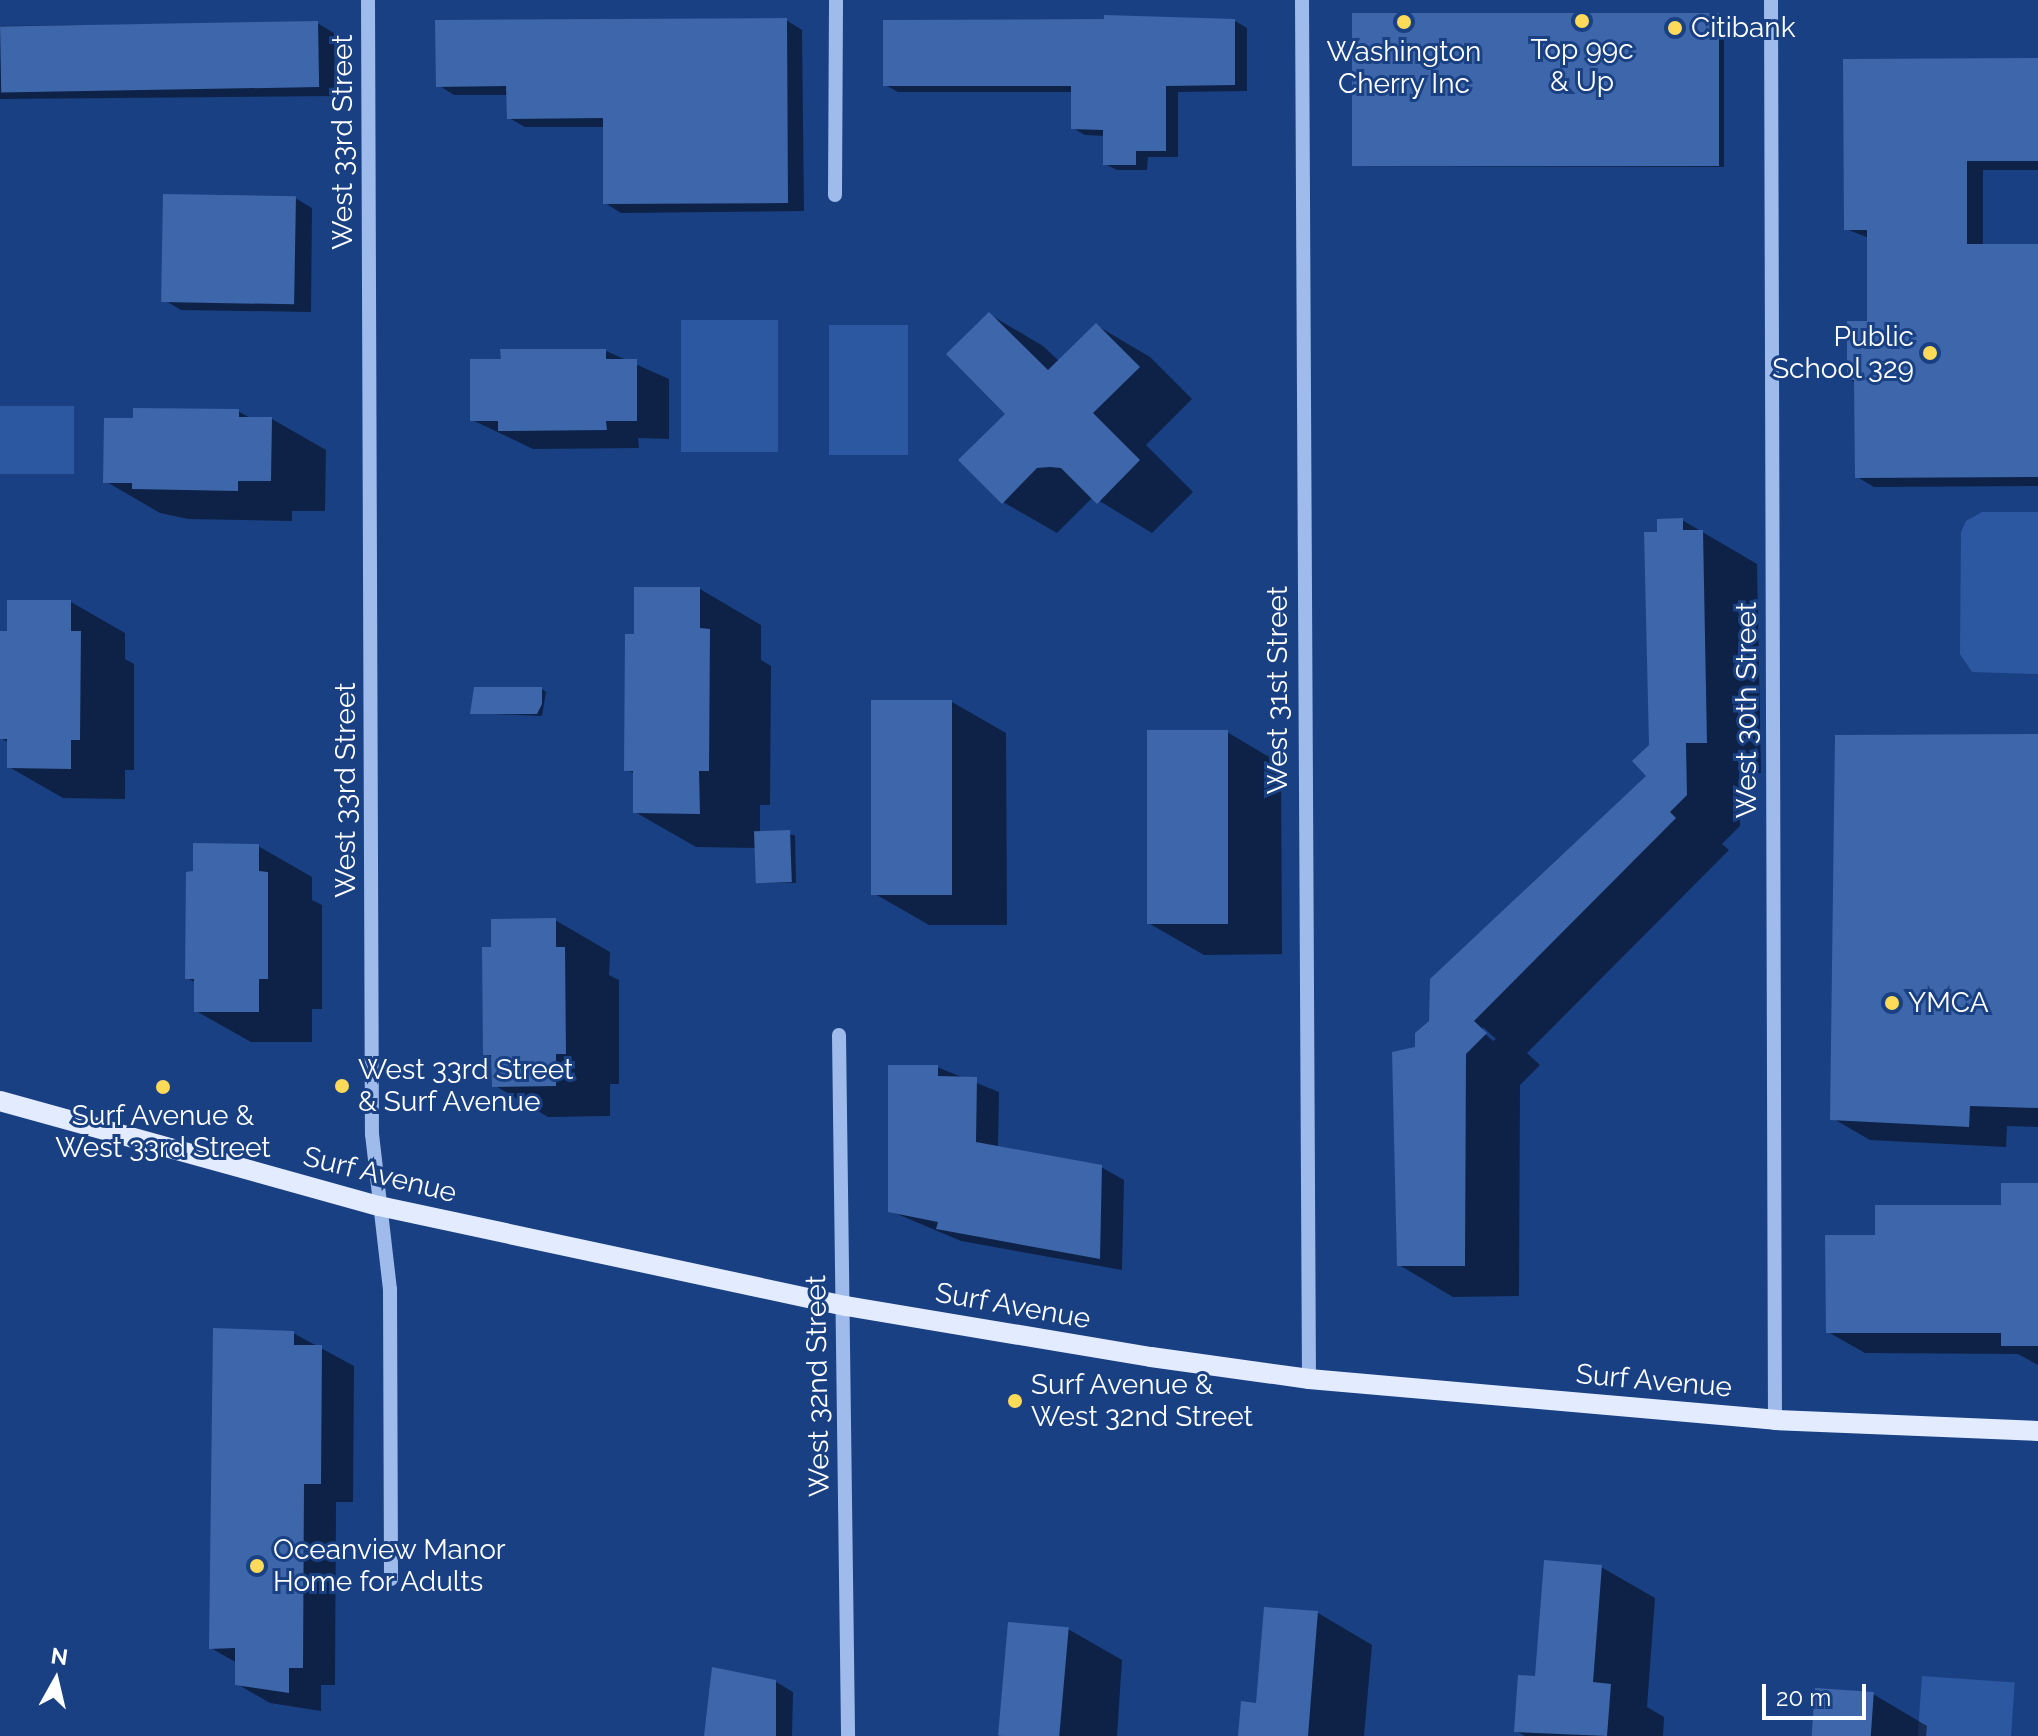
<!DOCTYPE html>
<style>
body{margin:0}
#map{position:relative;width:2038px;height:1736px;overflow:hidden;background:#194083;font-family:Raleway,sans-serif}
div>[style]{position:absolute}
.green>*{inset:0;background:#2c58a2;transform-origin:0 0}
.shadow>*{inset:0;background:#0007}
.building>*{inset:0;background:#3e66aa;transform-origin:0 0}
.minor>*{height:14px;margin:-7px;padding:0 7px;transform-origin:7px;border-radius:7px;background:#9ebbeb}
.major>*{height:20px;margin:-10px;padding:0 10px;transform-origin:10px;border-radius:10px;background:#e2ebff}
.dots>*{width:22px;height:22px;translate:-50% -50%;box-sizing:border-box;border:4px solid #194083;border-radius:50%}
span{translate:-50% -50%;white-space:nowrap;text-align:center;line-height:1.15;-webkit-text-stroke:6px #194083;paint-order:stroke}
.poi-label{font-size:28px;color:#fff}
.left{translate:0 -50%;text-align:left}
.right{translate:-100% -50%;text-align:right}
.street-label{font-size:28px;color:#fff}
.north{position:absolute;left:16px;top:1640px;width:80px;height:80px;-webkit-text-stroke:6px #194083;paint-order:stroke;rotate:8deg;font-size:22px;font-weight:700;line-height:32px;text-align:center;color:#fff}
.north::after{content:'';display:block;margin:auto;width:28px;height:36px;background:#fff;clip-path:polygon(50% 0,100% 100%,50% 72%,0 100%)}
.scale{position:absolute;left:1762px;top:1684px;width:104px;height:36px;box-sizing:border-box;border:4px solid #fff;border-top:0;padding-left:10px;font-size:24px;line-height:28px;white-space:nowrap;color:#fff;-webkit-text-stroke:6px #194083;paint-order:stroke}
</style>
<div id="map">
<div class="green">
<i style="left:681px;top:320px;width:97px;height:132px"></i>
<i style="left:829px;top:325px;width:79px;height:130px"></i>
<i style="left:0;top:406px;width:74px;height:68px"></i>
<i style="clip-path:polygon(1982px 512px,2038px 512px,2038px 674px,1972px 672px,1960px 654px,1961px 532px,1966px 521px)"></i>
<i style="left:1922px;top:1676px;width:93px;height:60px;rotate:4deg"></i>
</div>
<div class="shadow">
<i style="clip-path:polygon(1719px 15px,1724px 18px,1724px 167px,1355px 166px)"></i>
<i style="clip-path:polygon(786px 20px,802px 30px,804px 211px,621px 213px,605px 203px,605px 127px,525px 127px,509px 118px,508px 95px,454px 95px,438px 85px)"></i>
<i style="clip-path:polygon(1235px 21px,1247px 28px,1247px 91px,1178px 92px,1178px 157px,1148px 157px,1147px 170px,1117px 170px,1105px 164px,1105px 136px,1085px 135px,1073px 128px,1073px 92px,898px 92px,885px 85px)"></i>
<i style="clip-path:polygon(317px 23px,334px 33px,335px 96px,0 99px,0 26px)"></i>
<i style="clip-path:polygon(2038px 60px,2038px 170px,1983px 170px,1983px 246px,2038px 246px,2038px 486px,1874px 487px,1857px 477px,1856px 383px,1849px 379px,1869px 323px,1869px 238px,1846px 229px)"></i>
<i style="clip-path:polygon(295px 198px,312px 208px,311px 312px,181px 310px,164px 300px)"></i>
<i style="clip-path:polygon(989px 314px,1043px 346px,1060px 362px,1096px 325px,1150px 357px,1192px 399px,1146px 445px,1193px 492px,1152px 533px,1093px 497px,1057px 533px,1003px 502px,1008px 414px)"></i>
<i style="clip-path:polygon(606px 351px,669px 379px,669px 439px,638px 438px,639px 448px,533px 449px,472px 420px)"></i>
<i style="clip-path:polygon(238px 411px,252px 419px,272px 419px,326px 450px,325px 511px,292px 511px,292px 521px,188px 519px,160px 513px,105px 481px)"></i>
<i style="clip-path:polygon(evenodd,1682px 520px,1757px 564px,1761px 773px,1739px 773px,1740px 826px,1722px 844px,1729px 850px,1527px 1053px,1540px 1065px,1520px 1085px,1519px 1296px,1453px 1297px,1399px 1265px,1417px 1049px,1431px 1022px,1649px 776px,1659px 534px,1682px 520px,1483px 1027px,1496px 1039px,1493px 1041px,1483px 1032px,1483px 1027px)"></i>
<i style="clip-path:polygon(700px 589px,761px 625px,761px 660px,771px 666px,770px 805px,760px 805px,760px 833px,795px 835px,796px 883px,757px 882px,756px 848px,696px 847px,635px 812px,635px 774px,626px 769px,636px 636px)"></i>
<i style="clip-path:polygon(71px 602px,125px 633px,125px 659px,134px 664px,134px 770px,125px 770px,125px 799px,63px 798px,9px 767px,9px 743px,1px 738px,9px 633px)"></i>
<i style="clip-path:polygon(542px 689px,546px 692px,542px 716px,472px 713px)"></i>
<i style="clip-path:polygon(952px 702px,1006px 733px,1007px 925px,929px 925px,875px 894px)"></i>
<i style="clip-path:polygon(1227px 732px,1281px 764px,1282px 954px,1204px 955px,1150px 924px)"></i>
<i style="clip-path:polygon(2038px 736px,2038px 1127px,2007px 1126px,2006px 1147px,1870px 1140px,1832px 1118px)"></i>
<i style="clip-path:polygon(258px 846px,312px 877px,312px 900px,322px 905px,322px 1009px,312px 1009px,312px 1042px,251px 1042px,196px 1011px,196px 983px,187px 978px)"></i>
<i style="clip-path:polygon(555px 920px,610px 952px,609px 975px,619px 980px,619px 1084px,610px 1084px,610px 1116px,548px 1117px,494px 1085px,493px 1058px,485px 1053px,493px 949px)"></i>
<i style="clip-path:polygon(937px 1067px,999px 1092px,998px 1148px,1101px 1167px,1124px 1180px,1122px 1270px,961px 1241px,890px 1211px)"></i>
<i style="clip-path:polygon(2038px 1185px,2038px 1365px,2018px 1354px,1865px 1353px,1828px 1332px,1877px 1237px,2003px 1207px)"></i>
<i style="clip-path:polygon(293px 1333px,354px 1366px,353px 1502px,336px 1502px,335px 1685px,321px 1685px,321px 1711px,270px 1703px,237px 1684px,237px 1663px,211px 1648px)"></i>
<i style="clip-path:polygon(1601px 1567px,1655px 1598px,1647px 1707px,1664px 1717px,1663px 1736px,1525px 1736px,1516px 1731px,1537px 1678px)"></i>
<i style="clip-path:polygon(1318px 1613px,1372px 1645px,1364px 1736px,1240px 1736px)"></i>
<i style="clip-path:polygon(1068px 1629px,1122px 1660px,1117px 1736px,1002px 1736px)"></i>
<i style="clip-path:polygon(713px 1669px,776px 1682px,793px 1692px,792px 1736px,709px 1736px)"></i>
<i style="clip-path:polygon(1873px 1694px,1927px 1726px,1926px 1736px,1814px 1736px)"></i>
</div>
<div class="building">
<i style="left:1719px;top:13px;width:153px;height:367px;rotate:90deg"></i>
<i style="clip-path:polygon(1104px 15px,1235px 19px,1235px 85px,1166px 86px,1166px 151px,1136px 151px,1136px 165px,1103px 165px,1103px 130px,1071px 129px,1071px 86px,883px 86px,883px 20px,1104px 19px)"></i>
<i style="clip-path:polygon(787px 18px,788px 203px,603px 204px,603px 118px,507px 119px,506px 86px,436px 87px,435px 20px)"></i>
<i style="left:318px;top:21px;width:66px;height:318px;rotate:89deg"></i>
<i style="clip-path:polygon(2038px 58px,2038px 161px,1967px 161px,1967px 244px,2038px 244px,2038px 477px,1855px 478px,1854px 380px,1847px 380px,1847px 321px,1867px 321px,1867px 230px,1844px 230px,1843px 59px)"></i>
<i style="left:163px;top:194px;width:133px;height:108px;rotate:1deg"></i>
<i style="clip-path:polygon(989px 312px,1048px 370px,1096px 323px,1140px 367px,1093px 413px,1140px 460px,1097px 504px,1061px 468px,1050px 467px,1037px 468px,1002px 504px,958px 460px,1005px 414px,946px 354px)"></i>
<i style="clip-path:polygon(500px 349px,606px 349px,606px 359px,637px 359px,637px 421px,606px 421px,607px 430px,498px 431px,498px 421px,470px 421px,470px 359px,501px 359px)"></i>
<i style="clip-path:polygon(133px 408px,239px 409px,239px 417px,272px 417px,271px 481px,238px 481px,238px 491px,132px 489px,132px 483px,103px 483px,104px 418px,133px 418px)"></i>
<i style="clip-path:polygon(1683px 518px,1683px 530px,1703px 530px,1707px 743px,1686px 743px,1687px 795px,1670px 812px,1676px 818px,1474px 1021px,1487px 1033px,1466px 1054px,1465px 1266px,1397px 1266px,1392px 1052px,1415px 1047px,1415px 1033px,1429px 1021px,1430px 979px,1646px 776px,1632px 761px,1649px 745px,1644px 532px,1657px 532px,1657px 519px)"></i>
<i style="clip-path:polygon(634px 587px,700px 587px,700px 628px,710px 629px,709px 771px,699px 771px,700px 814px,633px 813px,633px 771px,624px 771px,625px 634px,634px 634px)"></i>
<i style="clip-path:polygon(7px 600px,71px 600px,71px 631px,81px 631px,80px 740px,71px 740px,71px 769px,7px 768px,7px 739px,0 739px,0 631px,7px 631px)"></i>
<i style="clip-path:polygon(474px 687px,542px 687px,542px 704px,537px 714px,470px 714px)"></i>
<i style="left:871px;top:700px;width:81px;height:195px"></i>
<i style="left:1228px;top:730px;width:194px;height:81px;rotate:90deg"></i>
<i style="clip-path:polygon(2038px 734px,2038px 1108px,1970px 1106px,1969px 1127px,1830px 1120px,1835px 735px)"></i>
<i style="left:790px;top:830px;width:52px;height:36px;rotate:88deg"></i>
<i style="clip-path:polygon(193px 843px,259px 844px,259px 871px,268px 872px,268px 979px,259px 979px,259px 1012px,194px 1012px,194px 979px,185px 979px,186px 872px,193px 871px)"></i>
<i style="clip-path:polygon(556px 918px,556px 947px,565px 947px,566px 1054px,556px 1054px,556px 1086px,492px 1087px,491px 1055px,483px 1055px,482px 947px,491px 947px,491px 919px)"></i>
<i style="clip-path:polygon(888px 1065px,938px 1065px,938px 1076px,977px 1077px,976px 1142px,1102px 1165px,1100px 1259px,936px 1229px,938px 1222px,888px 1212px)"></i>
<i style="clip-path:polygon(2001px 1183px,2038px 1183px,2038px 1346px,2001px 1346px,2001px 1333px,1826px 1333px,1825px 1235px,1875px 1235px,1875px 1205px,2001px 1205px)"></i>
<i style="clip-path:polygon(213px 1328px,294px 1331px,294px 1345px,322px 1345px,321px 1484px,304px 1484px,303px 1668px,289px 1668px,289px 1693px,235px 1685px,235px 1648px,209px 1649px)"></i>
<i style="clip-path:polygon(1544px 1560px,1602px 1565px,1593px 1682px,1611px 1684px,1607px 1736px,1514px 1732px,1518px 1675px,1535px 1676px)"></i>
<i style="clip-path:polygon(1264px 1607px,1318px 1611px,1308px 1736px,1238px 1736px,1241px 1701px,1256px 1703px)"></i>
<i style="left:1008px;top:1622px;width:61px;height:114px;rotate:5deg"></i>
<i style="clip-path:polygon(712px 1667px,776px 1680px,776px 1736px,704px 1736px)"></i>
<i style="left:1815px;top:1688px;width:59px;height:48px;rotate:4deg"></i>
</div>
<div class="minor">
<i style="left:368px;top:0;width:1134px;rotate:89.8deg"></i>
<i style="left:372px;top:1134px;width:156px;rotate:83.4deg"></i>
<i style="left:390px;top:1289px;width:290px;rotate:89.8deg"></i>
<i style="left:1302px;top:0;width:1379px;rotate:89.71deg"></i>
<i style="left:1771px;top:0;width:1420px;rotate:89.84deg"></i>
<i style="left:835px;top:195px;width:195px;rotate:-89.7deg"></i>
<i style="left:839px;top:1035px;width:701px;rotate:89.26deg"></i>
</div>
<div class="major">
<i style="left:0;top:1101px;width:393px;rotate:15.5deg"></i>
<i style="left:379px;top:1206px;width:478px;rotate:12.1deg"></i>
<i style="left:846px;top:1306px;width:309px;rotate:9.5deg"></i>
<i style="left:1151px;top:1357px;width:160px;rotate:7.9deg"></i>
<i style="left:1309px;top:1379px;width:468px;rotate:5deg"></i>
<i style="left:1775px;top:1420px;width:263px;rotate:2.4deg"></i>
</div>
<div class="dots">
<i style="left:1582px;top:21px;background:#feda59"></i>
<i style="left:1404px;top:22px;background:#feda59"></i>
<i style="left:1675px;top:28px;background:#feda59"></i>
<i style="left:1930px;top:353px;background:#feda59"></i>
<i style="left:1892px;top:1003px;background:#feda59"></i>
<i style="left:342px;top:1086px;background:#feda59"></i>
<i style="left:163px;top:1087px;background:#feda59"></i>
<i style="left:1015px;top:1401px;background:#feda59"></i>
<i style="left:257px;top:1566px;background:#feda59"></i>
</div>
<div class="poi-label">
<span class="left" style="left:1691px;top:28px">Citibank</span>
<span style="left:1582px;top:66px">Top 99c<br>&amp; Up</span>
<span style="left:1404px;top:68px">Washington<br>Cherry Inc</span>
<span class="right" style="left:1914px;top:353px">Public<br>School 329</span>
<span class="left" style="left:1908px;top:1003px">YMCA</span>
<span class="left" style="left:358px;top:1086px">West 33rd Street<br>&amp; Surf Avenue</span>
<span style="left:163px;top:1132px">Surf Avenue &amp;<br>West 33rd Street</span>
<span class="left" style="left:1031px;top:1401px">Surf Avenue &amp;<br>West 32nd Street</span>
<span class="left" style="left:273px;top:1566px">Oceanview Manor<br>Home for Adults</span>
</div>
<div class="street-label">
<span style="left:343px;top:142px;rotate:-90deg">West 33rd Street</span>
<span style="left:1278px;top:690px;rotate:-90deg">West 31st Street</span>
<span style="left:1747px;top:710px;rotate:-90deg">West 30th Street</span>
<span style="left:346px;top:790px;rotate:-90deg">West 33rd Street</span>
<span style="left:380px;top:1175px;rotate:14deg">Surf Avenue</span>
<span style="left:1013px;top:1306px;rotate:10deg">Surf Avenue</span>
<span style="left:1654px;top:1381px;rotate:5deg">Surf Avenue</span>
<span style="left:818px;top:1386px;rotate:-91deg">West 32nd Street</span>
</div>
<div class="north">N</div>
<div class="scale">20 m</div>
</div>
